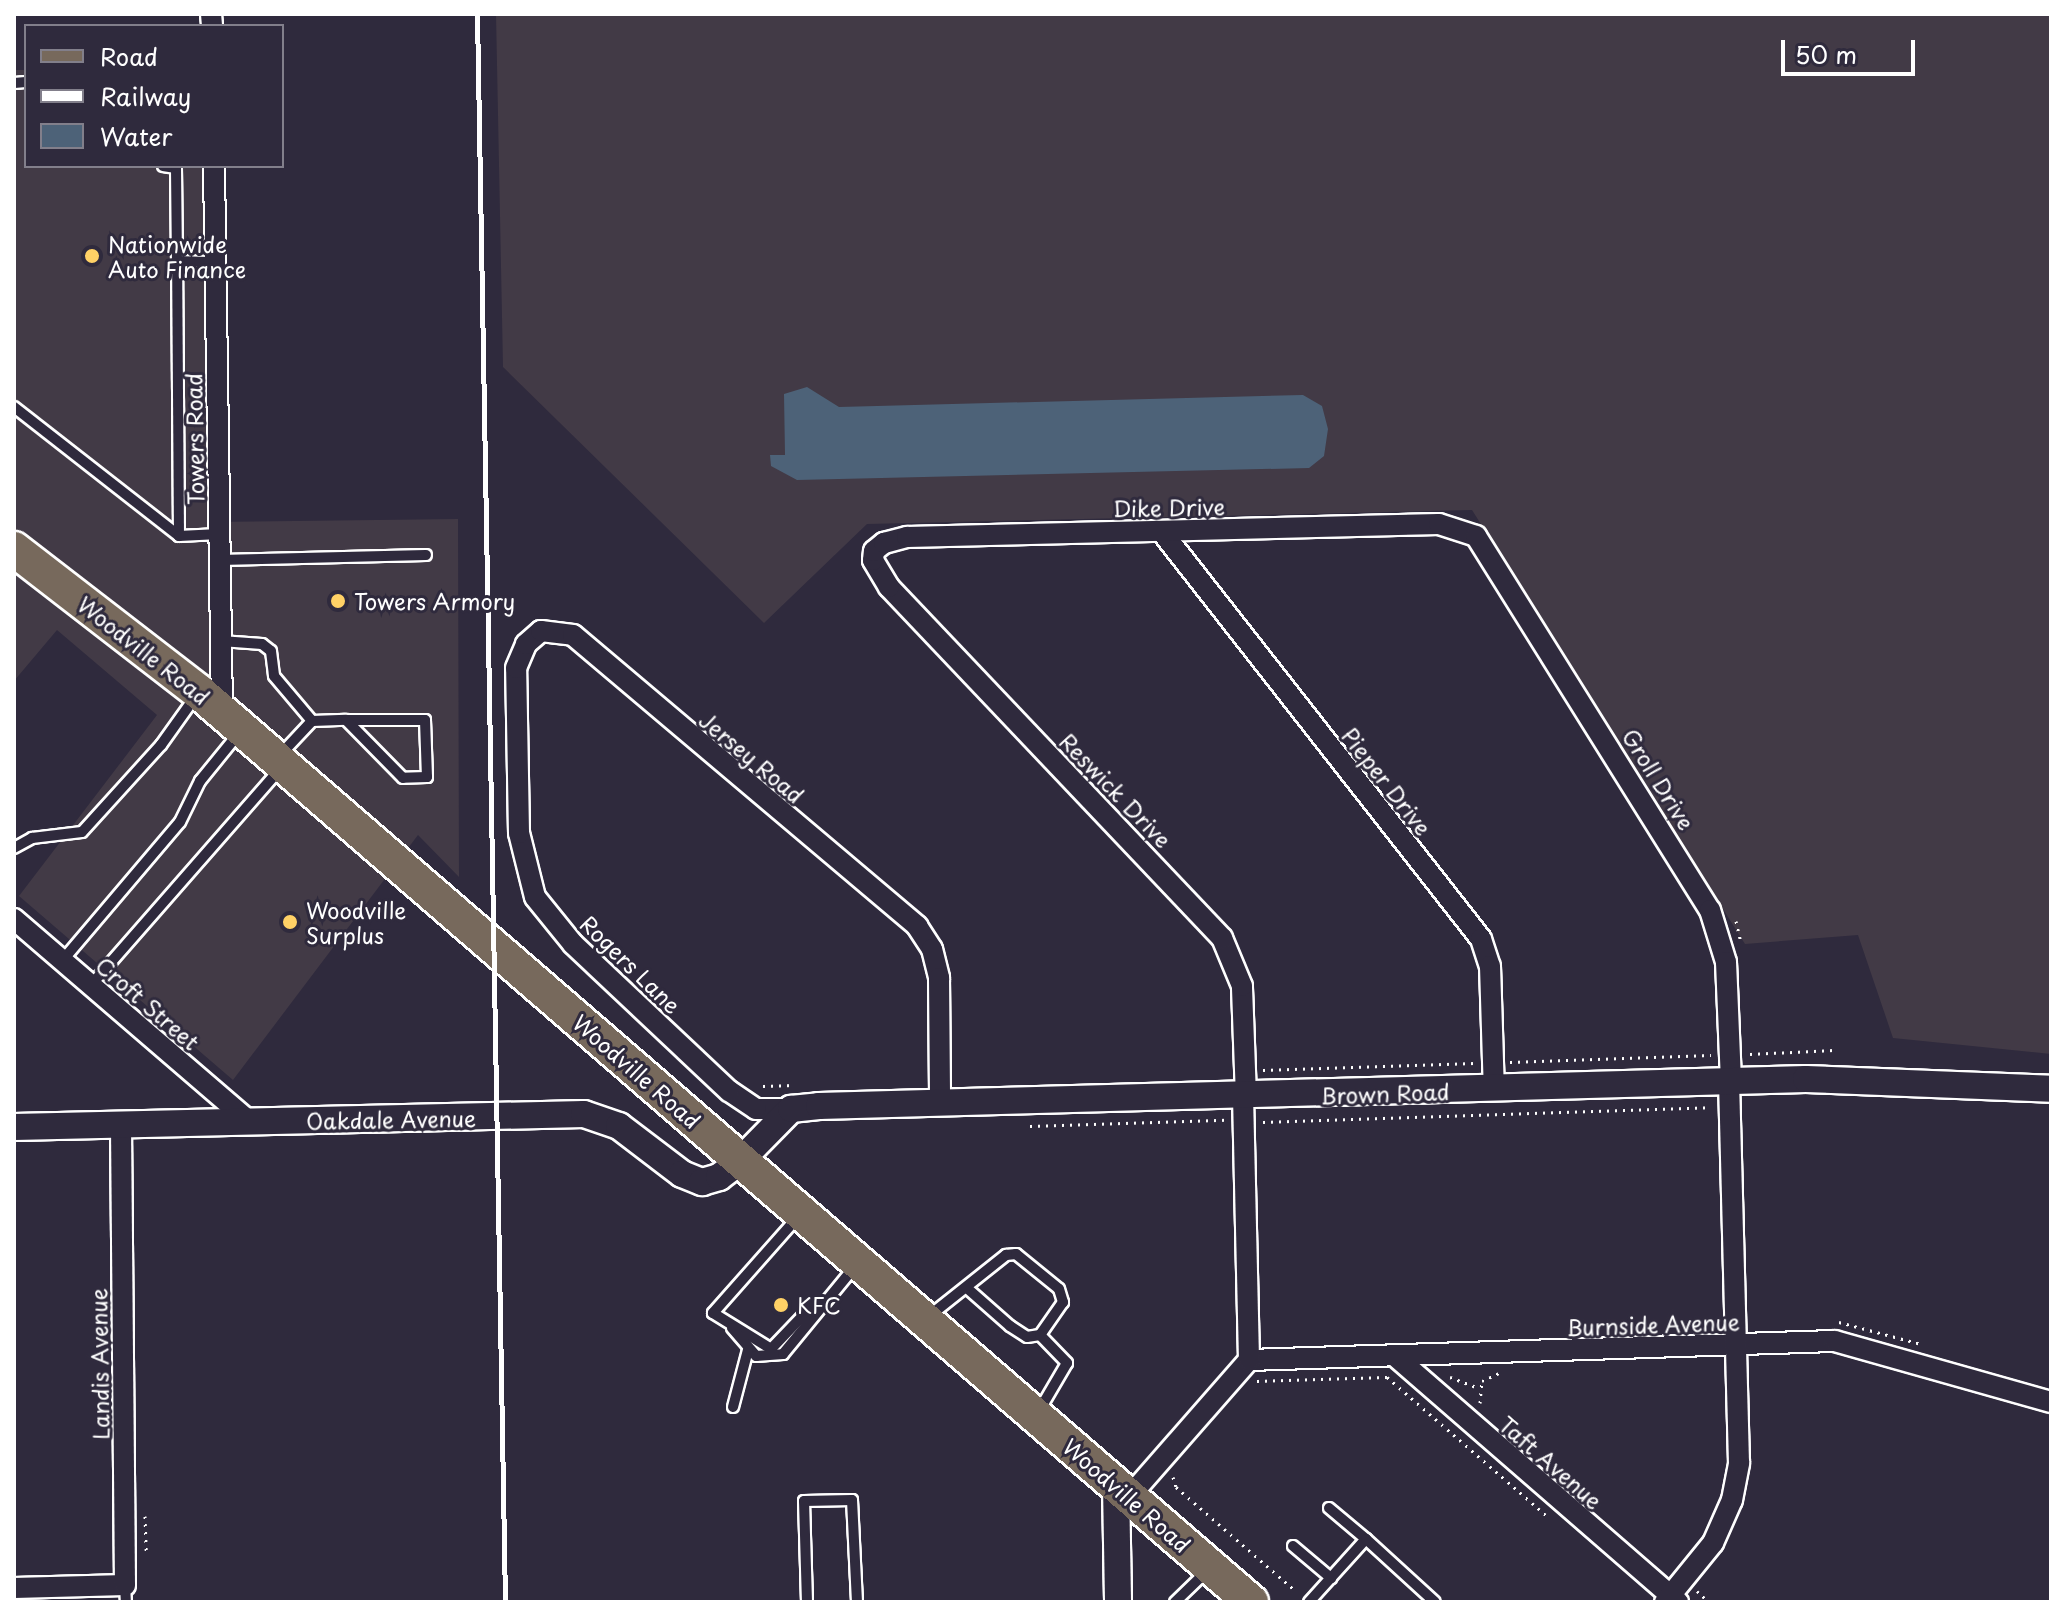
<!DOCTYPE html>
<style>
body{margin:0}
#map{position:relative;width:2065px;height:1616px;overflow:hidden;background:#2f2a3d;font-family:"Playpen Sans",sans-serif}
div>[style]{position:absolute}
.built>*{inset:0;background:#423a46}
.water>*{inset:0;background:#4d6278}
.path>*{height:3px;margin-top:-1.5px;transform-origin:0;background:repeating-linear-gradient(90deg,#fff 0 2px,transparent 0 8px)}
.roads{filter:drop-shadow(2px 0 #fff) drop-shadow(-2px 0 #fff) drop-shadow(0 2px #fff) drop-shadow(0 -2px #fff)}
.service>*{height:10px;margin:-5px;padding:0 5px;transform-origin:5px;border-radius:5px;background:#2f2a3d}
.minor>*{height:20px;margin:-10px;padding:0 10px;transform-origin:10px;border-radius:10px;background:#2f2a3d}
.tertiary>*{height:26px;margin:-13px;padding:0 13px;transform-origin:13px;border-radius:13px;background:#2f2a3d}
.primary>*{height:34px;margin:-17px;padding:0 17px;transform-origin:17px;border-radius:17px;background:#77695c}
.rail>*{height:5px;margin:-2.5px;padding:0 2.5px;transform-origin:2.5px;border-radius:2.5px;background:#fff}
.dots>*{width:22px;height:22px;translate:-50% -50%;box-sizing:border-box;border:4px solid #2f2a3d;border-radius:50%}
span{translate:-50% -50%;white-space:nowrap;text-align:center;line-height:1.15;-webkit-text-stroke:6px #2f2a3d;paint-order:stroke}
.poi-label{font-size:22px;color:#fff}
.left{translate:0 -50%;text-align:left}
.street-label{font-size:22px;color:#fff}
.frame{position:absolute;inset:0;border:16px solid #fff;pointer-events:none}
.legend{position:absolute;left:24px;top:24px;width:260px;height:144px;box-sizing:border-box;background:#2f2a3d;border:2px solid #827f8b;margin:0;padding:10px 14px;list-style:none;font-size:24px;color:#fff}
.legend li{display:flex;align-items:center;gap:16px;height:40px}
.legend b{width:40px;border:2px solid #827f8b}
.scale{position:absolute;left:1781px;top:40px;width:134px;height:36px;box-sizing:border-box;border:4px solid #fff;border-top:0;padding-left:10px;font-size:24px;line-height:28px;white-space:nowrap;color:#fff;-webkit-text-stroke:6px #2f2a3d;paint-order:stroke}
</style>
<div id="map">
<div class="built">
<i style="clip-path:polygon(496px 14px,2051px 14px,2051px 1054px,1893px 1038px,1858px 935px,1745px 944px,1472px 510px,867px 524px,764px 623px,503px 367px)"></i>
<i style="clip-path:polygon(14px 70px,26px 70px,26px 166px,203px 166px,207px 522px,458px 519px,459px 877px,418px 835px,233px 1080px,19px 896px,157px 715px,57px 630px,14px 681px)"></i>
</div>
<div class="water">
<i style="clip-path:polygon(807px 387px,839px 407px,1303px 395px,1322px 406px,1328px 429px,1324px 456px,1309px 468px,797px 480px,771px 466px,770px 455px,785px 455px,784px 394px)"></i>
</div>
<div class="path">
<i style="left:1736px;top:921px;width:22px;rotate:77deg"></i>
<i style="left:1750px;top:1054px;width:84px;rotate:-2.7deg"></i>
<i style="left:1510px;top:1062px;width:201px;rotate:-2deg"></i>
<i style="left:1263px;top:1070px;width:212px;rotate:-1.9deg"></i>
<i style="left:763px;top:1086px;width:32px;rotate:-2deg"></i>
<i style="left:1263px;top:1122px;width:448px;rotate:-1.9deg"></i>
<i style="left:1030px;top:1126px;width:196px;rotate:-1.8deg"></i>
<i style="left:1839px;top:1322px;width:85px;rotate:15deg"></i>
<i style="left:1450px;top:1377px;width:30px;rotate:21deg"></i>
<i style="left:1257px;top:1381px;width:130px;rotate:-1.8deg"></i>
<i style="left:1387px;top:1377px;width:211px;rotate:41deg"></i>
<i style="left:1480px;top:1403px;width:22px;rotate:-85deg"></i>
<i style="left:1482px;top:1381px;width:21px;rotate:-25deg"></i>
<i style="left:1173px;top:1477px;width:10px;rotate:73deg"></i>
<i style="left:1176px;top:1487px;width:160px;rotate:41deg"></i>
<i style="left:145px;top:1516px;width:36px;rotate:88deg"></i>
<i style="left:1697px;top:1591px;width:16px;rotate:43deg"></i>
<i style="left:2048px;top:1602px;width:6px;rotate:-59deg"></i>
</div>
<div class="roads">
<div class="service">
<i style="left:14px;top:83px;width:12px;rotate:-5deg"></i>
<i style="left:163px;top:166px;width:13px;rotate:9deg"></i>
<i style="left:176px;top:168px;width:93px;rotate:89.4deg"></i>
<i style="left:177px;top:261px;width:38px;rotate:2deg"></i>
<i style="left:14px;top:407px;width:209px;rotate:38deg"></i>
<i style="left:179px;top:536px;width:275px;rotate:-90.4deg"></i>
<i style="left:179px;top:536px;width:40px;rotate:-2.9deg"></i>
<i style="left:220px;top:560px;width:206px;rotate:-1.4deg"></i>
<i style="left:221px;top:641px;width:41px;rotate:4.2deg"></i>
<i style="left:262px;top:644px;width:11px;rotate:38deg"></i>
<i style="left:271px;top:651px;width:25px;rotate:83deg"></i>
<i style="left:274px;top:676px;width:59px;rotate:49.8deg"></i>
<i style="left:312px;top:721px;width:45px;rotate:133.2deg"></i>
<i style="left:312px;top:721px;width:34px;rotate:-2deg"></i>
<i style="left:346px;top:720px;width:79px"></i>
<i style="left:425px;top:720px;width:57px;rotate:88deg"></i>
<i style="left:427px;top:777px;width:24px;rotate:178deg"></i>
<i style="left:403px;top:778px;width:81px;rotate:-134.5deg"></i>
<i style="left:14px;top:848px;width:21px;rotate:-29deg"></i>
<i style="left:32px;top:838px;width:50px;rotate:-6.8deg"></i>
<i style="left:82px;top:832px;width:118px;rotate:-47.8deg"></i>
<i style="left:161px;top:745px;width:60px;rotate:-54.5deg"></i>
<i style="left:62px;top:961px;width:182px;rotate:-49.7deg"></i>
<i style="left:180px;top:822px;width:46px;rotate:-64deg"></i>
<i style="left:200px;top:781px;width:62px;rotate:-50.9deg"></i>
<i style="left:91px;top:985px;width:286px;rotate:-48.8deg"></i>
<i style="left:797px;top:1218px;width:127px;rotate:131.5deg"></i>
<i style="left:713px;top:1313px;width:68px;rotate:31.8deg"></i>
<i style="left:771px;top:1349px;width:62px;rotate:-46.3deg"></i>
<i style="left:814px;top:1304px;width:11px;rotate:-10deg"></i>
<i style="left:968px;top:1289px;width:56px;rotate:41.4deg"></i>
<i style="left:1010px;top:1326px;width:20px;rotate:33deg"></i>
<i style="left:1027px;top:1337px;width:13px;rotate:-9deg"></i>
<i style="left:928px;top:1317px;width:100px;rotate:-38.5deg"></i>
<i style="left:1006px;top:1255px;width:10px;rotate:-6deg"></i>
<i style="left:1016px;top:1254px;width:55px;rotate:39.1deg"></i>
<i style="left:1059px;top:1289px;width:14px;rotate:73deg"></i>
<i style="left:1063px;top:1302px;width:40px;rotate:124.9deg"></i>
<i style="left:1040px;top:1335px;width:39px;rotate:46deg"></i>
<i style="left:1067px;top:1363px;width:56px;rotate:120.3deg"></i>
<i style="left:732px;top:1328px;width:37px;rotate:49deg"></i>
<i style="left:756px;top:1356px;width:27px;rotate:-4deg"></i>
<i style="left:783px;top:1354px;width:115px;rotate:-50.6deg"></i>
<i style="left:733px;top:1407px;width:59px;rotate:-75.3deg"></i>
<i style="left:1329px;top:1508px;width:48px;rotate:40deg"></i>
<i style="left:1293px;top:1546px;width:50px;rotate:40.1deg"></i>
<i style="left:125px;top:1585px;width:17px;rotate:87deg"></i>
<i style="left:807px;top:1602px;width:101px;rotate:-91.7deg"></i>
<i style="left:804px;top:1501px;width:48px;rotate:-1.2deg"></i>
<i style="left:852px;top:1500px;width:102px;rotate:87.2deg"></i>
<i style="left:1175px;top:1602px;width:46px;rotate:-44.1deg"></i>
<i style="left:1309px;top:1602px;width:85px;rotate:-47.9deg"></i>
<i style="left:1366px;top:1539px;width:93px;rotate:42.4deg"></i>
</div>
<div class="minor">
<i style="left:211px;top:14px;width:12px;rotate:85deg"></i>
<i style="left:214px;top:166px;width:545px;rotate:89.16deg"></i>
<i style="left:1162px;top:532px;width:517px;rotate:51.91deg"></i>
<i style="left:1481px;top:939px;width:28px;rotate:72deg"></i>
<i style="left:1490px;top:966px;width:124px;rotate:88.2deg"></i>
<i style="left:14px;top:919px;width:313px;rotate:40.7deg"></i>
<i style="left:1246px;top:1097px;width:111px;rotate:-92.1deg"></i>
<i style="left:1242px;top:986px;width:52px;rotate:-112.6deg"></i>
<i style="left:1222px;top:938px;width:484px;rotate:-133.5deg"></i>
<i style="left:889px;top:587px;width:31px;rotate:-121deg"></i>
<i style="left:873px;top:560px;width:9px;rotate:-84deg"></i>
<i style="left:874px;top:551px;width:13px;rotate:-39deg"></i>
<i style="left:884px;top:543px;width:24px;rotate:-15deg"></i>
<i style="left:907px;top:537px;width:532px;rotate:-1.4deg"></i>
<i style="left:1439px;top:524px;width:39px;rotate:18deg"></i>
<i style="left:1476px;top:536px;width:441px;rotate:58deg"></i>
<i style="left:1710px;top:910px;width:54px;rotate:72.9deg"></i>
<i style="left:1726px;top:962px;width:119px;rotate:87.6deg"></i>
<i style="left:791px;top:1109px;width:35px;rotate:180deg"></i>
<i style="left:756px;top:1109px;width:32px;rotate:-146deg"></i>
<i style="left:729px;top:1091px;width:214px;rotate:-136.7deg"></i>
<i style="left:573px;top:944px;width:60px;rotate:-129deg"></i>
<i style="left:535px;top:897px;width:66px;rotate:-104deg"></i>
<i style="left:519px;top:833px;width:165px;rotate:-91deg"></i>
<i style="left:516px;top:668px;width:26px;rotate:-67deg"></i>
<i style="left:526px;top:644px;width:20px;rotate:-41deg"></i>
<i style="left:541px;top:631px;width:32px;rotate:7deg"></i>
<i style="left:573px;top:635px;width:451px;rotate:40.2deg"></i>
<i style="left:917px;top:926px;width:27px;rotate:57deg"></i>
<i style="left:932px;top:949px;width:30px;rotate:76deg"></i>
<i style="left:939px;top:978px;width:123px;rotate:89.5deg"></i>
<i style="left:1395px;top:1356px;width:375px;rotate:41deg"></i>
<i style="left:1249px;top:1360px;width:586px;rotate:-1.86deg"></i>
<i style="left:1835px;top:1341px;width:224px;rotate:15.8deg"></i>
<i style="left:1129px;top:1497px;width:182px;rotate:-48.8deg"></i>
<i style="left:1249px;top:1360px;width:263px;rotate:-91.3deg"></i>
<i style="left:14px;top:1588px;width:111px;rotate:-1.5deg"></i>
<i style="left:125px;top:1585px;width:460px;rotate:-90.5deg"></i>
<i style="left:1665px;top:1602px;width:76px;rotate:-50.9deg"></i>
<i style="left:1713px;top:1543px;width:47px;rotate:-66.2deg"></i>
<i style="left:1732px;top:1500px;width:38px;rotate:-79deg"></i>
<i style="left:1739px;top:1463px;width:382px;rotate:-91.5deg"></i>
</div>
<div class="tertiary">
<i style="left:14px;top:1127px;width:570px;rotate:-1.31deg"></i>
<i style="left:584px;top:1114px;width:37px;rotate:19deg"></i>
<i style="left:619px;top:1126px;width:79px;rotate:37.3deg"></i>
<i style="left:682px;top:1174px;width:22px;rotate:22deg"></i>
<i style="left:702px;top:1182px;width:18px;rotate:-16deg"></i>
<i style="left:719px;top:1177px;width:26px;rotate:-37deg"></i>
<i style="left:740px;top:1161px;width:73px;rotate:-45.6deg"></i>
<i style="left:791px;top:1109px;width:28px;rotate:-6deg"></i>
<i style="left:819px;top:1106px;width:987px;rotate:-1.57deg"></i>
<i style="left:1806px;top:1079px;width:245px;rotate:2.3deg"></i>
<i style="left:1116px;top:1485px;width:117px;rotate:89deg"></i>
</div>
<div class="primary">
<i style="left:14px;top:549px;width:234px;rotate:37.7deg"></i>
<i style="left:199px;top:692px;width:1391px;rotate:40.86deg"></i>
</div>
</div>
<div class="rail">
<i style="left:477px;top:14px;width:1588px;rotate:88.99deg"></i>
</div>
<div class="dots">
<i style="left:92px;top:256px;background:#ffd166"></i>
<i style="left:338px;top:601px;background:#ffd166"></i>
<i style="left:290px;top:922px;background:#ffd166"></i>
<i style="left:781px;top:1305px;background:#ffd166"></i>
</div>
<div class="poi-label">
<span class="left" style="left:108px;top:256px">Nationwide<br>Auto Finance</span>
<span class="left" style="left:354px;top:601px">Towers Armory</span>
<span class="left" style="left:306px;top:922px">Woodville<br>Surplus</span>
<span class="left" style="left:797px;top:1305px">KFC</span>
</div>
<div class="street-label">
<span style="left:194px;top:439px;rotate:-91deg">Towers Road</span>
<span style="left:1169px;top:507px;rotate:-1deg">Dike Drive</span>
<span style="left:144px;top:650px;rotate:38deg">Woodville Road</span>
<span style="left:752px;top:757px;rotate:40deg">Jersey Road</span>
<span style="left:1659px;top:779px;rotate:58deg">Groll Drive</span>
<span style="left:1387px;top:781px;rotate:52deg">Pieper Drive</span>
<span style="left:1116px;top:790px;rotate:46deg">Reswick Drive</span>
<span style="left:631px;top:964px;rotate:44deg">Rogers Lane</span>
<span style="left:148px;top:1003px;rotate:41deg">Croft Street</span>
<span style="left:637px;top:1071px;rotate:41deg">Woodville Road</span>
<span style="left:1385px;top:1093px;rotate:-2deg">Brown Road</span>
<span style="left:391px;top:1119px;rotate:-1deg">Oakdale Avenue</span>
<span style="left:1653px;top:1324px;rotate:-2deg">Burnside Avenue</span>
<span style="left:99px;top:1364px;rotate:-91deg">Landis Avenue</span>
<span style="left:1551px;top:1462px;rotate:41deg">Taft Avenue</span>
<span style="left:1127px;top:1495px;rotate:41deg">Woodville Road</span>
</div>
<div class="frame"></div>
<ul class="legend">
<li><b style="height:10px;background:#77695c"></b>Road</li>
<li><b style="height:10px;background:#fff"></b>Railway</li>
<li><b style="height:22px;background:#4d6278"></b>Water</li>
</ul>
<div class="scale">50 m</div>
</div>
